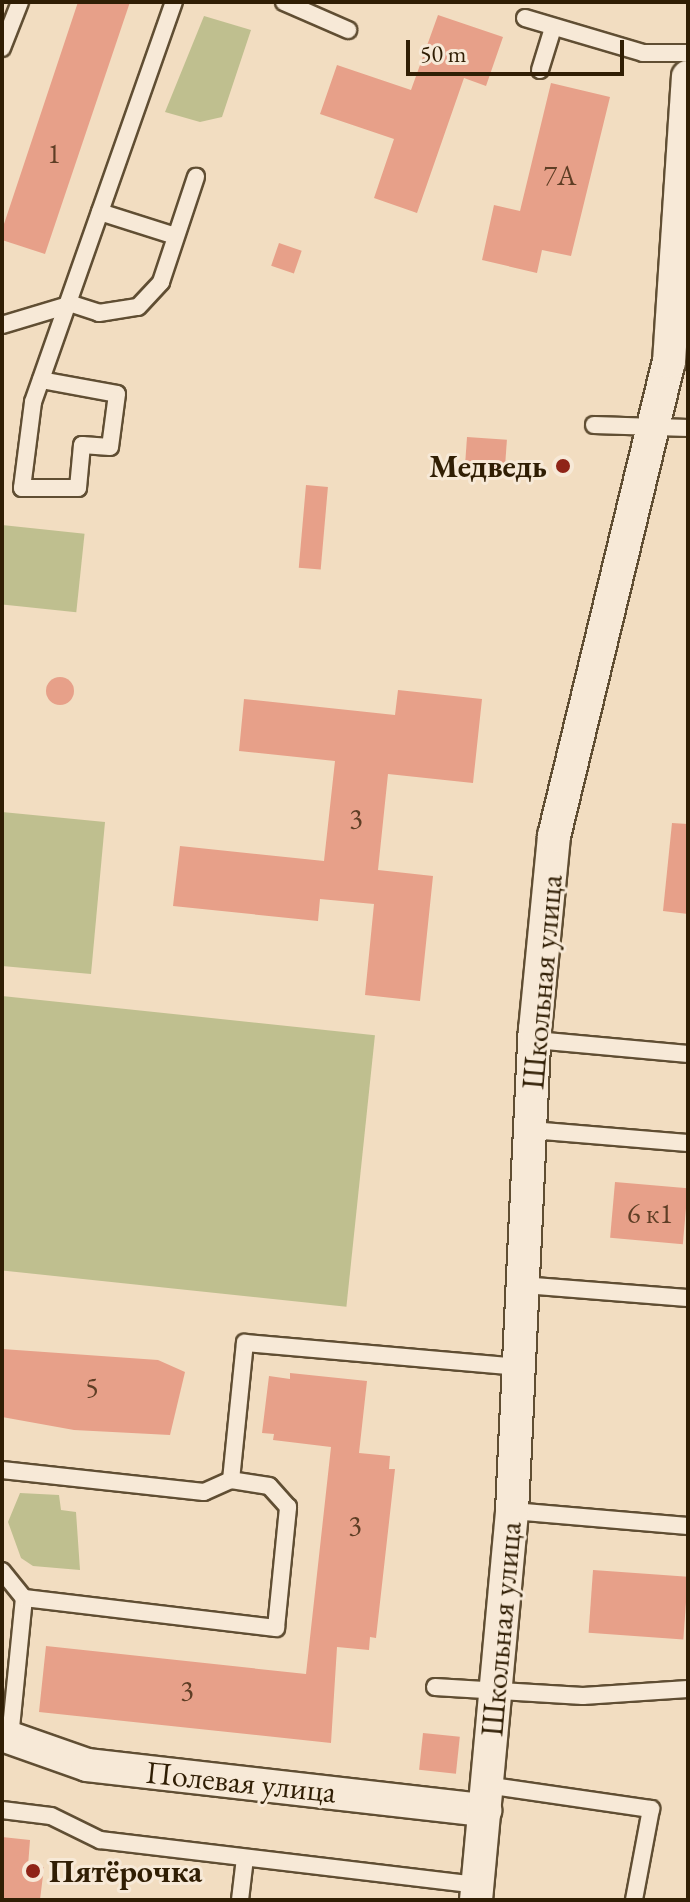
<!DOCTYPE html>
<meta charset="utf-8">
<style>
body{margin:0}
#map{position:relative;width:690px;height:1902px;overflow:hidden;background:#f2ddc1;font-family:"EB Garamond",serif}
div>[style]{position:absolute}
.green>*{inset:0;background:#bfbf8f;transform-origin:0 0}
.building>*{inset:0;background:#e7a089;transform-origin:0 0}
.round{border-radius:50%}
.roads{filter:drop-shadow(2px 0 #604e33) drop-shadow(-2px 0 #604e33) drop-shadow(0 2px #604e33) drop-shadow(0 -2px #604e33)}
.lane>*{height:16px;margin:-8px;padding:0 8px;transform-origin:8px;border-radius:8px;background:#f7e9d7}
.street>*{height:32px;margin:-16px;padding:0 16px;transform-origin:16px;border-radius:16px;background:#f7e9d7}
.dots>*{width:22px;height:22px;translate:-50% -50%;box-sizing:border-box;border:4px solid #f7e9d7;border-radius:50%}
span{translate:-50% -50%;white-space:nowrap;text-align:center;line-height:1.15;-webkit-text-stroke:6px #f7e9d7;paint-order:stroke}
.number-label{font-size:28px;color:#5e3e25}
.number-label span{-webkit-text-stroke-width:0}
.poi-label{font-size:32px;color:#301e04;font-weight:700}
.right{translate:-100% -50%;text-align:right}
.left{translate:0 -50%;text-align:left}
.street-label{font-size:32px;color:#301e04}
.frame{position:absolute;inset:0;border:4px solid #301e04;pointer-events:none}
.scale{position:absolute;left:406px;top:40px;width:218px;height:36px;box-sizing:border-box;border:4px solid #301e04;border-top:0;padding-left:10px;font-size:24px;line-height:28px;white-space:nowrap;color:#301e04;-webkit-text-stroke:6px #f7e9d7;paint-order:stroke}
</style>
<div id="map">
<div class="green">
<i style="clip-path:polygon(204px 16px,251px 30px,222px 117px,200px 122px,165px 112px)"></i>
<i style="left:2px;top:525px;width:83px;height:79px;rotate:6deg"></i>
<i style="clip-path:polygon(2px 812px,105px 822px,91px 974px,2px 966px)"></i>
<i style="left:2px;top:996px;width:375px;height:273px;rotate:6deg"></i>
<i style="clip-path:polygon(20px 1493px,59px 1495px,61px 1510px,76px 1512px,80px 1570px,33px 1566px,21px 1558px,8px 1522px)"></i>
</div>
<div class="building">
<i style="clip-path:polygon(78px 2px,130px 2px,45px 254px,2px 240px,2px 230px)"></i>
<i style="clip-path:polygon(438px 15px,503px 37px,486px 86px,464px 78px,417px 213px,374px 198px,394px 139px,320px 114px,337px 65px,411px 90px)"></i>
<i style="clip-path:polygon(551px 83px,610px 97px,571px 256px,542px 250px,537px 273px,482px 260px,494px 205px,520px 211px)"></i>
<i style="left:279px;top:243px;width:24px;height:24px;rotate:19deg"></i>
<i style="left:467px;top:437px;width:40px;height:36px;rotate:4deg"></i>
<i style="left:306px;top:485px;width:22px;height:83px;rotate:5deg"></i>
<i class="round" style="left:46px;top:677px;width:28px;height:28px"></i>
<i style="clip-path:polygon(398px 690px,482px 699px,473px 783px,388px 774px,378px 870px,433px 876px,420px 1001px,365px 995px,374px 904px,320px 899px,318px 921px,173px 906px,180px 846px,324px 861px,335px 761px,239px 751px,244px 699px,395px 715px)"></i>
<i style="clip-path:polygon(672px 823px,688px 824px,688px 914px,663px 911px)"></i>
<i style="left:615px;top:1182px;width:73px;height:56px;rotate:5deg"></i>
<i style="clip-path:polygon(2px 1349px,158px 1360px,185px 1372px,170px 1435px,74px 1430px,2px 1417px)"></i>
<i style="clip-path:polygon(290px 1373px,367px 1381px,359px 1453px,390px 1456px,389px 1469px,395px 1469px,376px 1638px,370px 1637px,369px 1650px,337px 1647px,331px 1743px,39px 1712px,46px 1646px,306px 1674px,331px 1447px,273px 1440px,274px 1434px,262px 1433px,269px 1376px,290px 1379px)"></i>
<i style="left:593px;top:1570px;width:95px;height:63px;rotate:4deg"></i>
<i style="left:423px;top:1733px;width:37px;height:37px;rotate:6deg"></i>
<i style="clip-path:polygon(2px 1837px,30px 1840px,28px 1866px,44px 1867px,40px 1900px,2px 1900px)"></i>
</div>
<div class="roads">
<div class="lane">
<i style="left:284px;top:2px;width:70px;rotate:23.6deg"></i>
<i style="left:525px;top:18px;width:123px;rotate:16.5deg"></i>
<i style="left:643px;top:53px;width:45px"></i>
<i style="left:2px;top:48px;width:49px;rotate:-68.6deg"></i>
<i style="left:540px;top:70px;width:44px;rotate:-72.8deg"></i>
<i style="left:100px;top:212px;width:79px;rotate:17.7deg"></i>
<i style="left:2px;top:325px;width:73px;rotate:-16.7deg"></i>
<i style="left:72px;top:304px;width:28px;rotate:18deg"></i>
<i style="left:99px;top:313px;width:39px;rotate:-9deg"></i>
<i style="left:138px;top:307px;width:34px;rotate:-47deg"></i>
<i style="left:161px;top:282px;width:111px;rotate:-71.6deg"></i>
<i style="left:41px;top:380px;width:77px;rotate:10.4deg"></i>
<i style="left:117px;top:394px;width:53px;rotate:97.5deg"></i>
<i style="left:110px;top:447px;width:28px;rotate:-176deg"></i>
<i style="left:82px;top:445px;width:43px;rotate:95.3deg"></i>
<i style="left:78px;top:488px;width:56px;rotate:180deg"></i>
<i style="left:22px;top:488px;width:87px;rotate:-82.7deg"></i>
<i style="left:33px;top:402px;width:424px;rotate:-70.6deg"></i>
<i style="left:594px;top:425px;width:94px;rotate:1.8deg"></i>
<i style="left:535px;top:1040px;width:154px;rotate:5.2deg"></i>
<i style="left:530px;top:1130px;width:159px;rotate:4.7deg"></i>
<i style="left:523px;top:1285px;width:166px;rotate:4.5deg"></i>
<i style="left:2px;top:1470px;width:203px;rotate:6.2deg"></i>
<i style="left:204px;top:1492px;width:30px;rotate:-24deg"></i>
<i style="left:231px;top:1480px;width:138px;rotate:-84.2deg"></i>
<i style="left:245px;top:1343px;width:276px;rotate:5deg"></i>
<i style="left:512px;top:1511px;width:177px;rotate:4.9deg"></i>
<i style="left:2px;top:1571px;width:35px;rotate:51deg"></i>
<i style="left:435px;top:1687px;width:148px;rotate:3.5deg"></i>
<i style="left:583px;top:1696px;width:105px;rotate:-3.8deg"></i>
<i style="left:10px;top:1738px;width:141px;rotate:-84.3deg"></i>
<i style="left:24px;top:1598px;width:254px;rotate:6.8deg"></i>
<i style="left:276px;top:1628px;width:122px;rotate:-84.3deg"></i>
<i style="left:288px;top:1507px;width:28px;rotate:-132deg"></i>
<i style="left:269px;top:1486px;width:38px;rotate:-171deg"></i>
<i style="left:486px;top:1785px;width:167px;rotate:8.3deg"></i>
<i style="left:651px;top:1809px;width:93px;rotate:100.6deg"></i>
<i style="left:2px;top:1810px;width:49px;rotate:7deg"></i>
<i style="left:51px;top:1816px;width:55px;rotate:26.1deg"></i>
<i style="left:100px;top:1840px;width:379px;rotate:6.8deg"></i>
<i style="left:240px;top:1900px;width:42px;rotate:-83.2deg"></i>
</div>
<div class="street">
<i style="left:2px;top:1735px;width:90px;rotate:19.4deg"></i>
<i style="left:87px;top:1765px;width:401px;rotate:6.5deg"></i>
<i style="left:476px;top:1900px;width:391px;rotate:-84.7deg"></i>
<i style="left:512px;top:1511px;width:482px;rotate:-87.3deg"></i>
<i style="left:535px;top:1030px;width:195px;rotate:-84.4deg"></i>
<i style="left:554px;top:836px;width:488px;rotate:-76.4deg"></i>
<i style="left:669px;top:362px;width:286px;rotate:-86.2deg"></i>
</div>
</div>
<div class="dots">
<i style="left:563px;top:466px;background:#8f2418"></i>
<i style="left:33px;top:1871px;background:#8f2418"></i>
</div>
<div class="number-label">
<span style="left:54px;top:153px">1</span>
<span style="left:560px;top:175px">7А</span>
<span style="left:356px;top:818px">3</span>
<span style="left:650px;top:1213px">6 к1</span>
<span style="left:92px;top:1387px">5</span>
<span style="left:355px;top:1525px">3</span>
<span style="left:187px;top:1690px">3</span>
</div>
<div class="poi-label">
<span class="right" style="left:547px;top:466px">Медведь</span>
<span class="left" style="left:49px;top:1871px">Пятёрочка</span>
</div>
<div class="street-label">
<span style="left:542px;top:982px;rotate:-85deg">Школьная улица</span>
<span style="left:501px;top:1629px;rotate:-85deg">Школьная улица</span>
<span style="left:241px;top:1782px;rotate:6deg">Полевая улица</span>
</div>
<div class="frame"></div>
<div class="scale">50 m</div>
</div>
